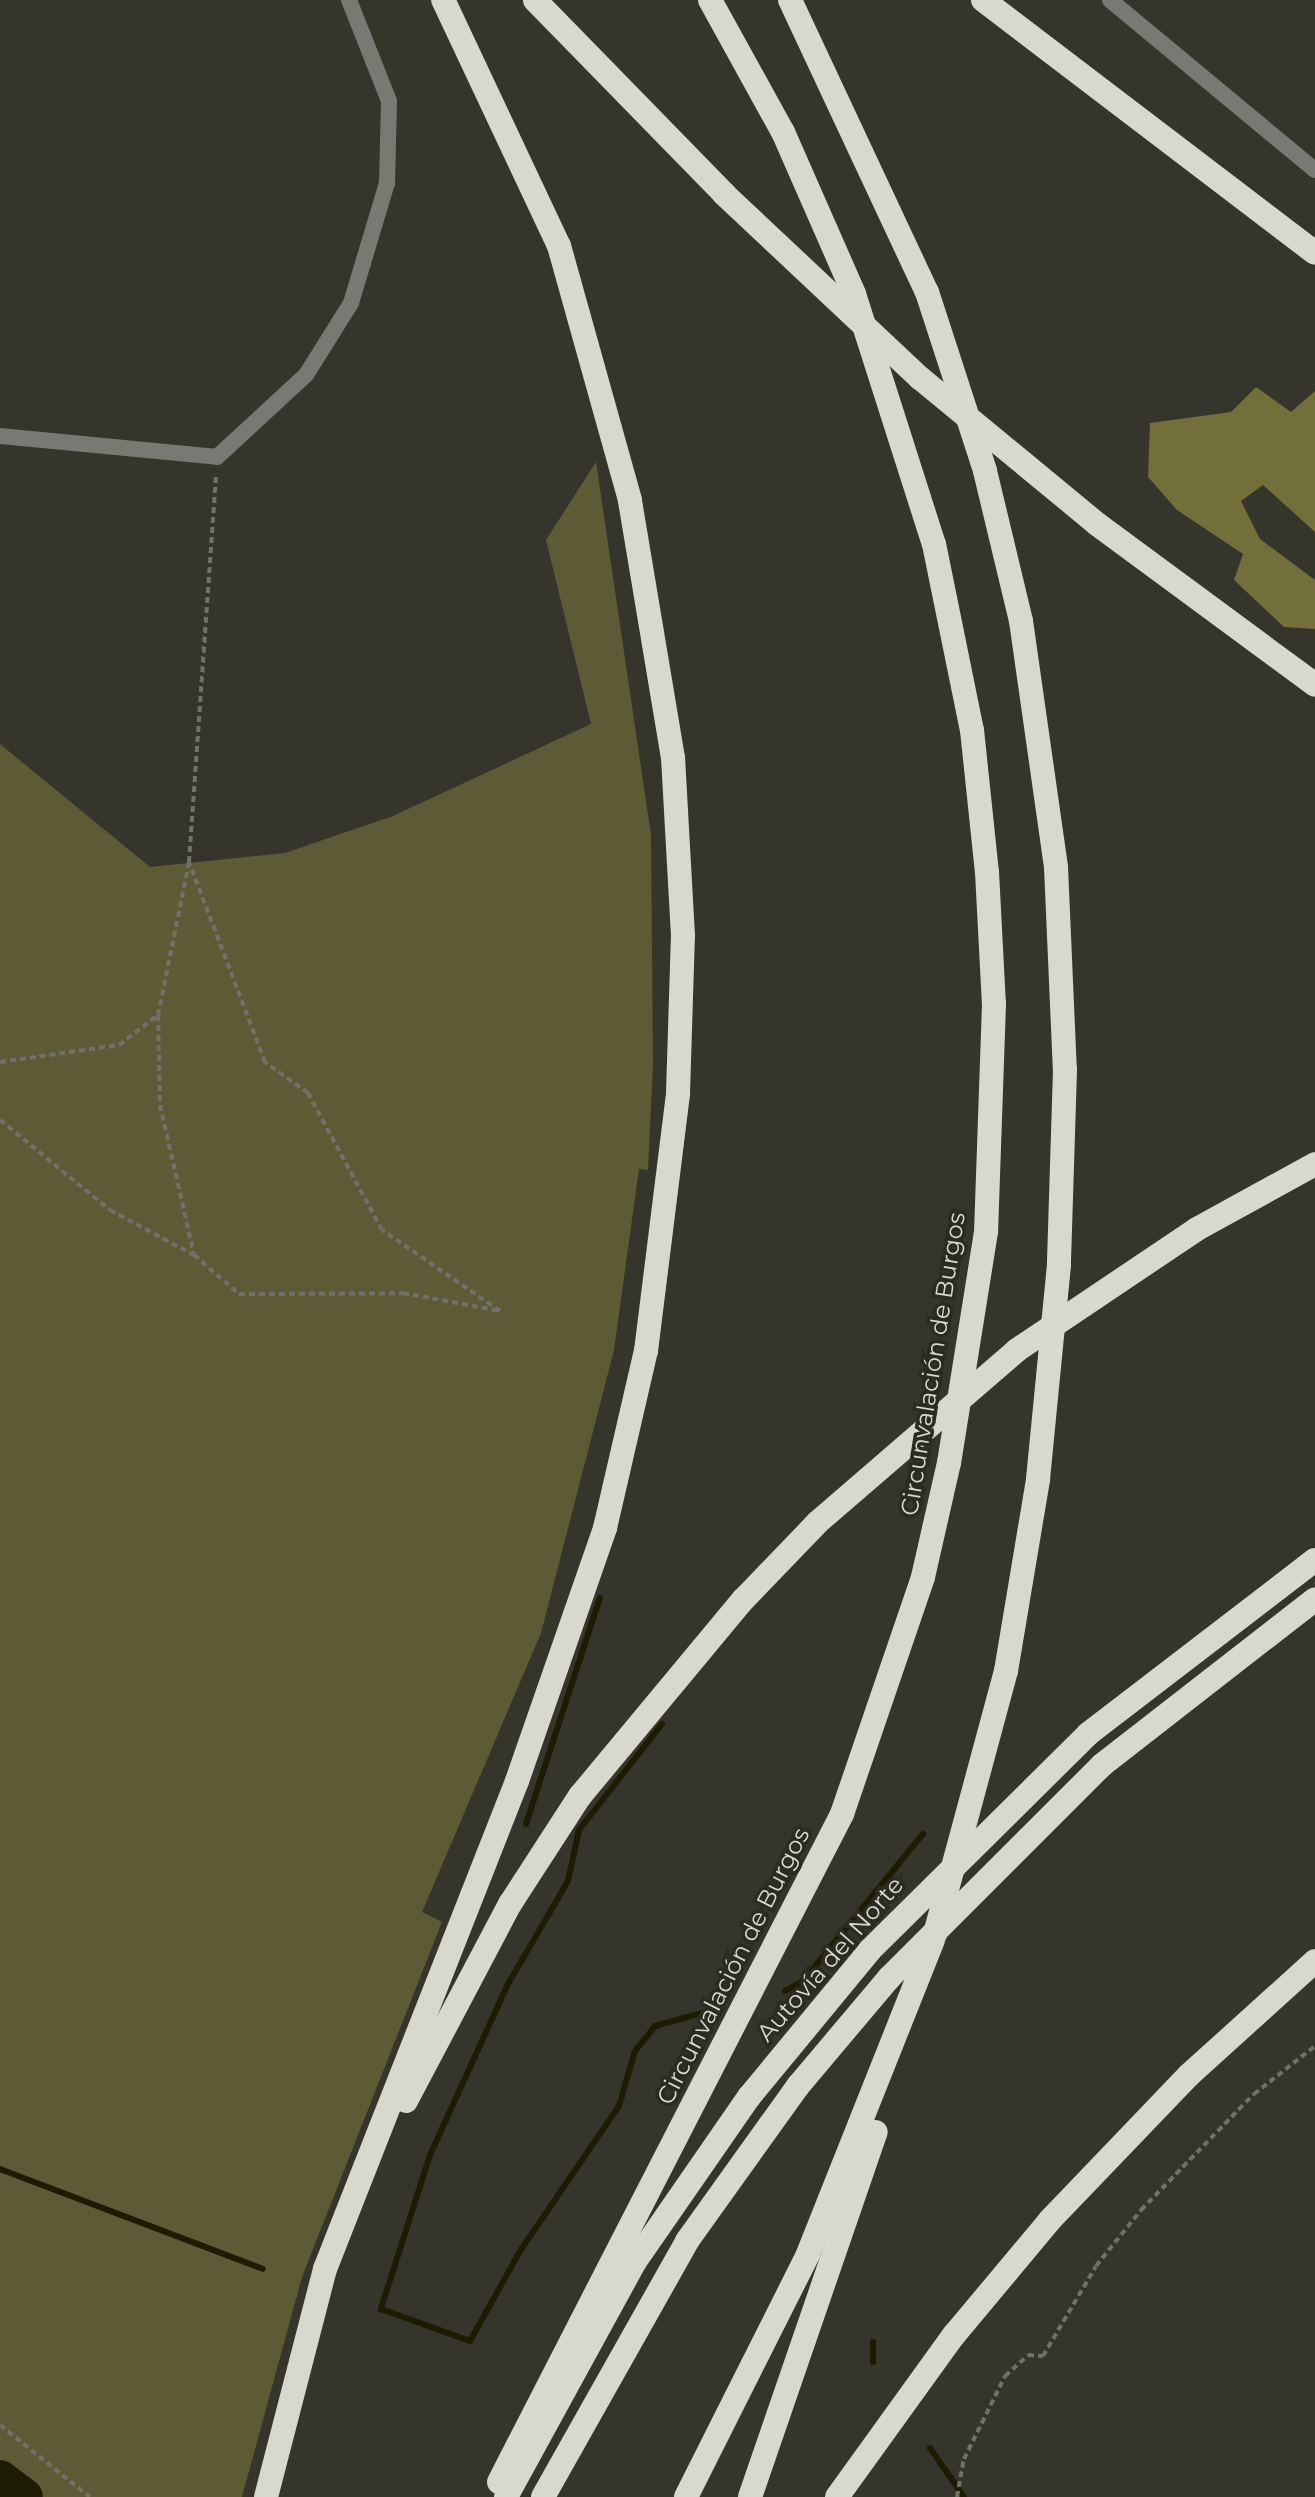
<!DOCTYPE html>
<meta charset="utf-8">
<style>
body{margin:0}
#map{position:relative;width:1315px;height:2497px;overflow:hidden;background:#35352b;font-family:Montserrat,sans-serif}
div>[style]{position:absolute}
.green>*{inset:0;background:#5d5b36}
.forest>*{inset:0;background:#726f3b}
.stream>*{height:6px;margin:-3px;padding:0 3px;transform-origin:3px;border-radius:3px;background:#1d1c02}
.river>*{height:36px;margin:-18px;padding:0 18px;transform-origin:18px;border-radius:18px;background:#1d1c02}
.path>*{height:4px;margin-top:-2px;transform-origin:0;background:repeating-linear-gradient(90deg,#717168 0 6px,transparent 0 10px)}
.street>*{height:16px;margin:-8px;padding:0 8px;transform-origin:8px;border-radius:8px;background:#797974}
.highway>*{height:24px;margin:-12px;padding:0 12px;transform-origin:12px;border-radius:12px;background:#d8d8cc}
.highway-bridge>*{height:24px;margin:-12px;padding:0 12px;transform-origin:12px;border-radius:12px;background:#d8d8cc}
span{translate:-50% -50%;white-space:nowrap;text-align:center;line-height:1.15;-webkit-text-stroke:7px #2b2b21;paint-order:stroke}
.street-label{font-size:24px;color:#d8d8d2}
</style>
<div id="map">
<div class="green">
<i style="clip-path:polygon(596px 462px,651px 835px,653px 1065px,648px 1170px,639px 1169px,614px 1350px,541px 1633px,422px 1912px,442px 1922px,302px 2277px,242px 2497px,0 2497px,0 744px,150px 867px,285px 853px,393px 816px,591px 724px,546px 540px)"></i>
</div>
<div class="forest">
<i style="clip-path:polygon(1256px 387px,1291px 412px,1315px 391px,1315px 532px,1263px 485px,1241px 501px,1260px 539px,1315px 580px,1315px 629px,1284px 627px,1234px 580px,1243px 554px,1177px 510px,1148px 477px,1150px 423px,1231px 412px)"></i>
</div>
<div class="stream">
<i style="left:662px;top:1724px;width:135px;rotate:128.1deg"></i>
<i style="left:579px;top:1830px;width:52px;rotate:102.2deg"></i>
<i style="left:568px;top:1881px;width:121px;rotate:120.2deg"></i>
<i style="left:507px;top:1986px;width:186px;rotate:114.5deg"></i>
<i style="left:430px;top:2155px;width:162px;rotate:107.7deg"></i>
<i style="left:381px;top:2309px;width:95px;rotate:19.8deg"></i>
<i style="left:470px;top:2341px;width:103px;rotate:-60.9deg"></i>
<i style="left:520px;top:2251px;width:176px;rotate:-55.7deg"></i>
<i style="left:619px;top:2106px;width:57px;rotate:-73.8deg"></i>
<i style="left:635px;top:2051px;width:32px;rotate:-51deg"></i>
<i style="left:655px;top:2026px;width:52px;rotate:-15.6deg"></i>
<i style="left:526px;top:1824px;width:238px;rotate:-71.9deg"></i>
<i style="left:785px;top:1991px;width:21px;rotate:-29deg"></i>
<i style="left:803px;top:1981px;width:190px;rotate:-50.8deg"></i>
<i style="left:0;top:2169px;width:281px;rotate:20.8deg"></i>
<i style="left:873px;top:2342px;width:20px;rotate:90deg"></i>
<i style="left:930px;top:2448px;width:60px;rotate:55.2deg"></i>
</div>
<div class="river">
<i style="left:0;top:2478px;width:31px;rotate:37deg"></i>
</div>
<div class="path">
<i style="left:158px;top:1015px;width:90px;rotate:88.7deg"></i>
<i style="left:160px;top:1105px;width:154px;rotate:77.2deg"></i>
<i style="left:0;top:1062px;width:120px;rotate:-8.1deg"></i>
<i style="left:119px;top:1045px;width:49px;rotate:-37.6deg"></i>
<i style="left:158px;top:1015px;width:156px;rotate:-78.5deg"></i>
<i style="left:189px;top:862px;width:388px;rotate:-86deg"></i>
<i style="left:0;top:1120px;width:142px;rotate:39.3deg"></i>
<i style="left:110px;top:1210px;width:95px;rotate:28.2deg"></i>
<i style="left:194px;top:1255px;width:60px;rotate:40.9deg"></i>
<i style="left:239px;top:1294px;width:164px;rotate:-0.3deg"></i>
<i style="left:403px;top:1293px;width:99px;rotate:10.5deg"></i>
<i style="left:500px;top:1311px;width:143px;rotate:-145.5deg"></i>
<i style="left:382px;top:1230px;width:156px;rotate:-118.4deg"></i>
<i style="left:308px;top:1093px;width:53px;rotate:-144.2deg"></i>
<i style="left:265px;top:1062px;width:214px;rotate:-110.8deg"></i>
<i style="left:0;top:2425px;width:115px;rotate:38.7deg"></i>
<i style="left:957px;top:2497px;width:39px;rotate:-80deg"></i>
<i style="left:964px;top:2459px;width:93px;rotate:-63.7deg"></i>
<i style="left:1005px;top:2376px;width:31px;rotate:-42deg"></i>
<i style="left:1028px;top:2355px;width:15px;rotate:4deg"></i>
<i style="left:1043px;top:2356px;width:104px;rotate:-59.5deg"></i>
<i style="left:1096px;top:2266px;width:72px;rotate:-51.2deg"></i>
<i style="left:1141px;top:2210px;width:162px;rotate:-45.8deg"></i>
<i style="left:1254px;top:2094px;width:78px;rotate:-38.2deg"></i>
</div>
<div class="street">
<i style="left:1110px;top:0;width:266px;rotate:39.7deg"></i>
<i style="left:0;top:436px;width:218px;rotate:5.5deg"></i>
<i style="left:217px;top:457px;width:121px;rotate:-42.7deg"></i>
<i style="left:306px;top:375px;width:85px;rotate:-58deg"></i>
<i style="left:351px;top:303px;width:125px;rotate:-73.3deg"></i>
<i style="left:387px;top:183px;width:82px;rotate:-88.6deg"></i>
<i style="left:389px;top:101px;width:109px;rotate:-111.6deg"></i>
</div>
<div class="highway">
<i style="left:535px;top:0;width:271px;rotate:45.7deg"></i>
<i style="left:710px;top:0;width:151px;rotate:61.1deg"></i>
<i style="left:783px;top:132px;width:177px;rotate:66.3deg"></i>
<i style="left:854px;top:294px;width:262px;rotate:72.3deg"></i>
<i style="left:934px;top:544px;width:190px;rotate:78.5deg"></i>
<i style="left:972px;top:730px;width:143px;rotate:84deg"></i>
<i style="left:987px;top:872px;width:132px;rotate:87deg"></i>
<i style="left:994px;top:1004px;width:227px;rotate:92deg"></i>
<i style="left:790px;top:0;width:323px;rotate:64.9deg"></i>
<i style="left:927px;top:292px;width:188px;rotate:72deg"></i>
<i style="left:985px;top:471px;width:154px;rotate:76.5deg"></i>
<i style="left:1021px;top:621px;width:248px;rotate:81.9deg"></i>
<i style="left:1056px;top:867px;width:203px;rotate:87.5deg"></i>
<i style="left:1065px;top:1070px;width:195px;rotate:91.8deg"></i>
<i style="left:983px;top:0;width:417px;rotate:37.3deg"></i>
<i style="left:1097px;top:524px;width:271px;rotate:36.4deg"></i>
<i style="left:1006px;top:1671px;width:195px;rotate:-80.5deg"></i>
<i style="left:406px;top:2101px;width:223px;rotate:-62.2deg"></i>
<i style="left:510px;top:1904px;width:129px;rotate:-57.1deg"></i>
<i style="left:580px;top:1796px;width:255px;rotate:-50.3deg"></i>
<i style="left:743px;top:1600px;width:108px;rotate:-46.1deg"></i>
<i style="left:818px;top:1522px;width:263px;rotate:-40.8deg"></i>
<i style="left:1017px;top:1350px;width:217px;rotate:-33.9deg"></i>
<i style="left:1197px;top:1229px;width:135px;rotate:-28.8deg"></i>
<i style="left:499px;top:2482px;width:751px;rotate:-62.82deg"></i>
<i style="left:842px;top:1814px;width:250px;rotate:-71.1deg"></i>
<i style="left:266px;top:2497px;width:236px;rotate:-75.5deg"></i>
<i style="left:325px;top:2269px;width:524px;rotate:-68.52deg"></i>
<i style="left:517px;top:1781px;width:268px;rotate:-70.8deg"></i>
<i style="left:605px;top:1528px;width:182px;rotate:-77deg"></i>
<i style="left:646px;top:1351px;width:260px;rotate:-82.9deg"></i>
<i style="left:678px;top:1093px;width:157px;rotate:-88.2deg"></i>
<i style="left:683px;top:936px;width:178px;rotate:-93.2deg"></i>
<i style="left:673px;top:758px;width:262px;rotate:-99.5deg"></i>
<i style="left:630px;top:500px;width:264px;rotate:-105.6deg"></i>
<i style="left:559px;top:246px;width:272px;rotate:-115.2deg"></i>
<i style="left:506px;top:2497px;width:267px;rotate:-61.3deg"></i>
<i style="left:634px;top:2263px;width:202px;rotate:-55.3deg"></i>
<i style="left:749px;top:2097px;width:190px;rotate:-50.5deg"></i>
<i style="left:870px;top:1950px;width:307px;rotate:-44.7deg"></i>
<i style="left:1088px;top:1734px;width:286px;rotate:-37.5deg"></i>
<i style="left:543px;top:2497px;width:294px;rotate:-60.6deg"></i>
<i style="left:687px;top:2241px;width:191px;rotate:-54.4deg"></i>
<i style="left:798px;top:2086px;width:141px;rotate:-49.9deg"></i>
<i style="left:889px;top:1978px;width:301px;rotate:-45deg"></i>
<i style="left:1102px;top:1765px;width:270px;rotate:-37.9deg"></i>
<i style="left:686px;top:2497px;width:272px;rotate:-63.3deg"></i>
<i style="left:808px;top:2254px;width:338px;rotate:-68.3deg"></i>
<i style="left:750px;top:2497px;width:386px;rotate:-71deg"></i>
<i style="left:837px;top:2497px;width:200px;rotate:-54.2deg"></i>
<i style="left:954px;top:2335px;width:150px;rotate:-50.1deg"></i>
<i style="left:1050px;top:2220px;width:201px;rotate:-46.2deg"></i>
<i style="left:1189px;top:2075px;width:170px;rotate:-42.1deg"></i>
</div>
<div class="highway-bridge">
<i style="left:724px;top:194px;width:269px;rotate:43.2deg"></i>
<i style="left:920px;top:378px;width:229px;rotate:39.5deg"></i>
<i style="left:1038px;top:1479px;width:215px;rotate:-84.4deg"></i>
<i style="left:923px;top:1577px;width:117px;rotate:-77.2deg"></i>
<i style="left:949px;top:1463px;width:235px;rotate:-80.9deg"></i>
<i style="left:935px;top:1934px;width:272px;rotate:-74.9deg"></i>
</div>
<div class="street-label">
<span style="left:933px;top:1364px;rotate:-81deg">Circunvalación de Burgos</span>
<span style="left:830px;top:1959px;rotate:-49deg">Autovía del Norte</span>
<span style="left:733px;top:1966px;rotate:-63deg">Circunvalación de Burgos</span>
</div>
</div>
